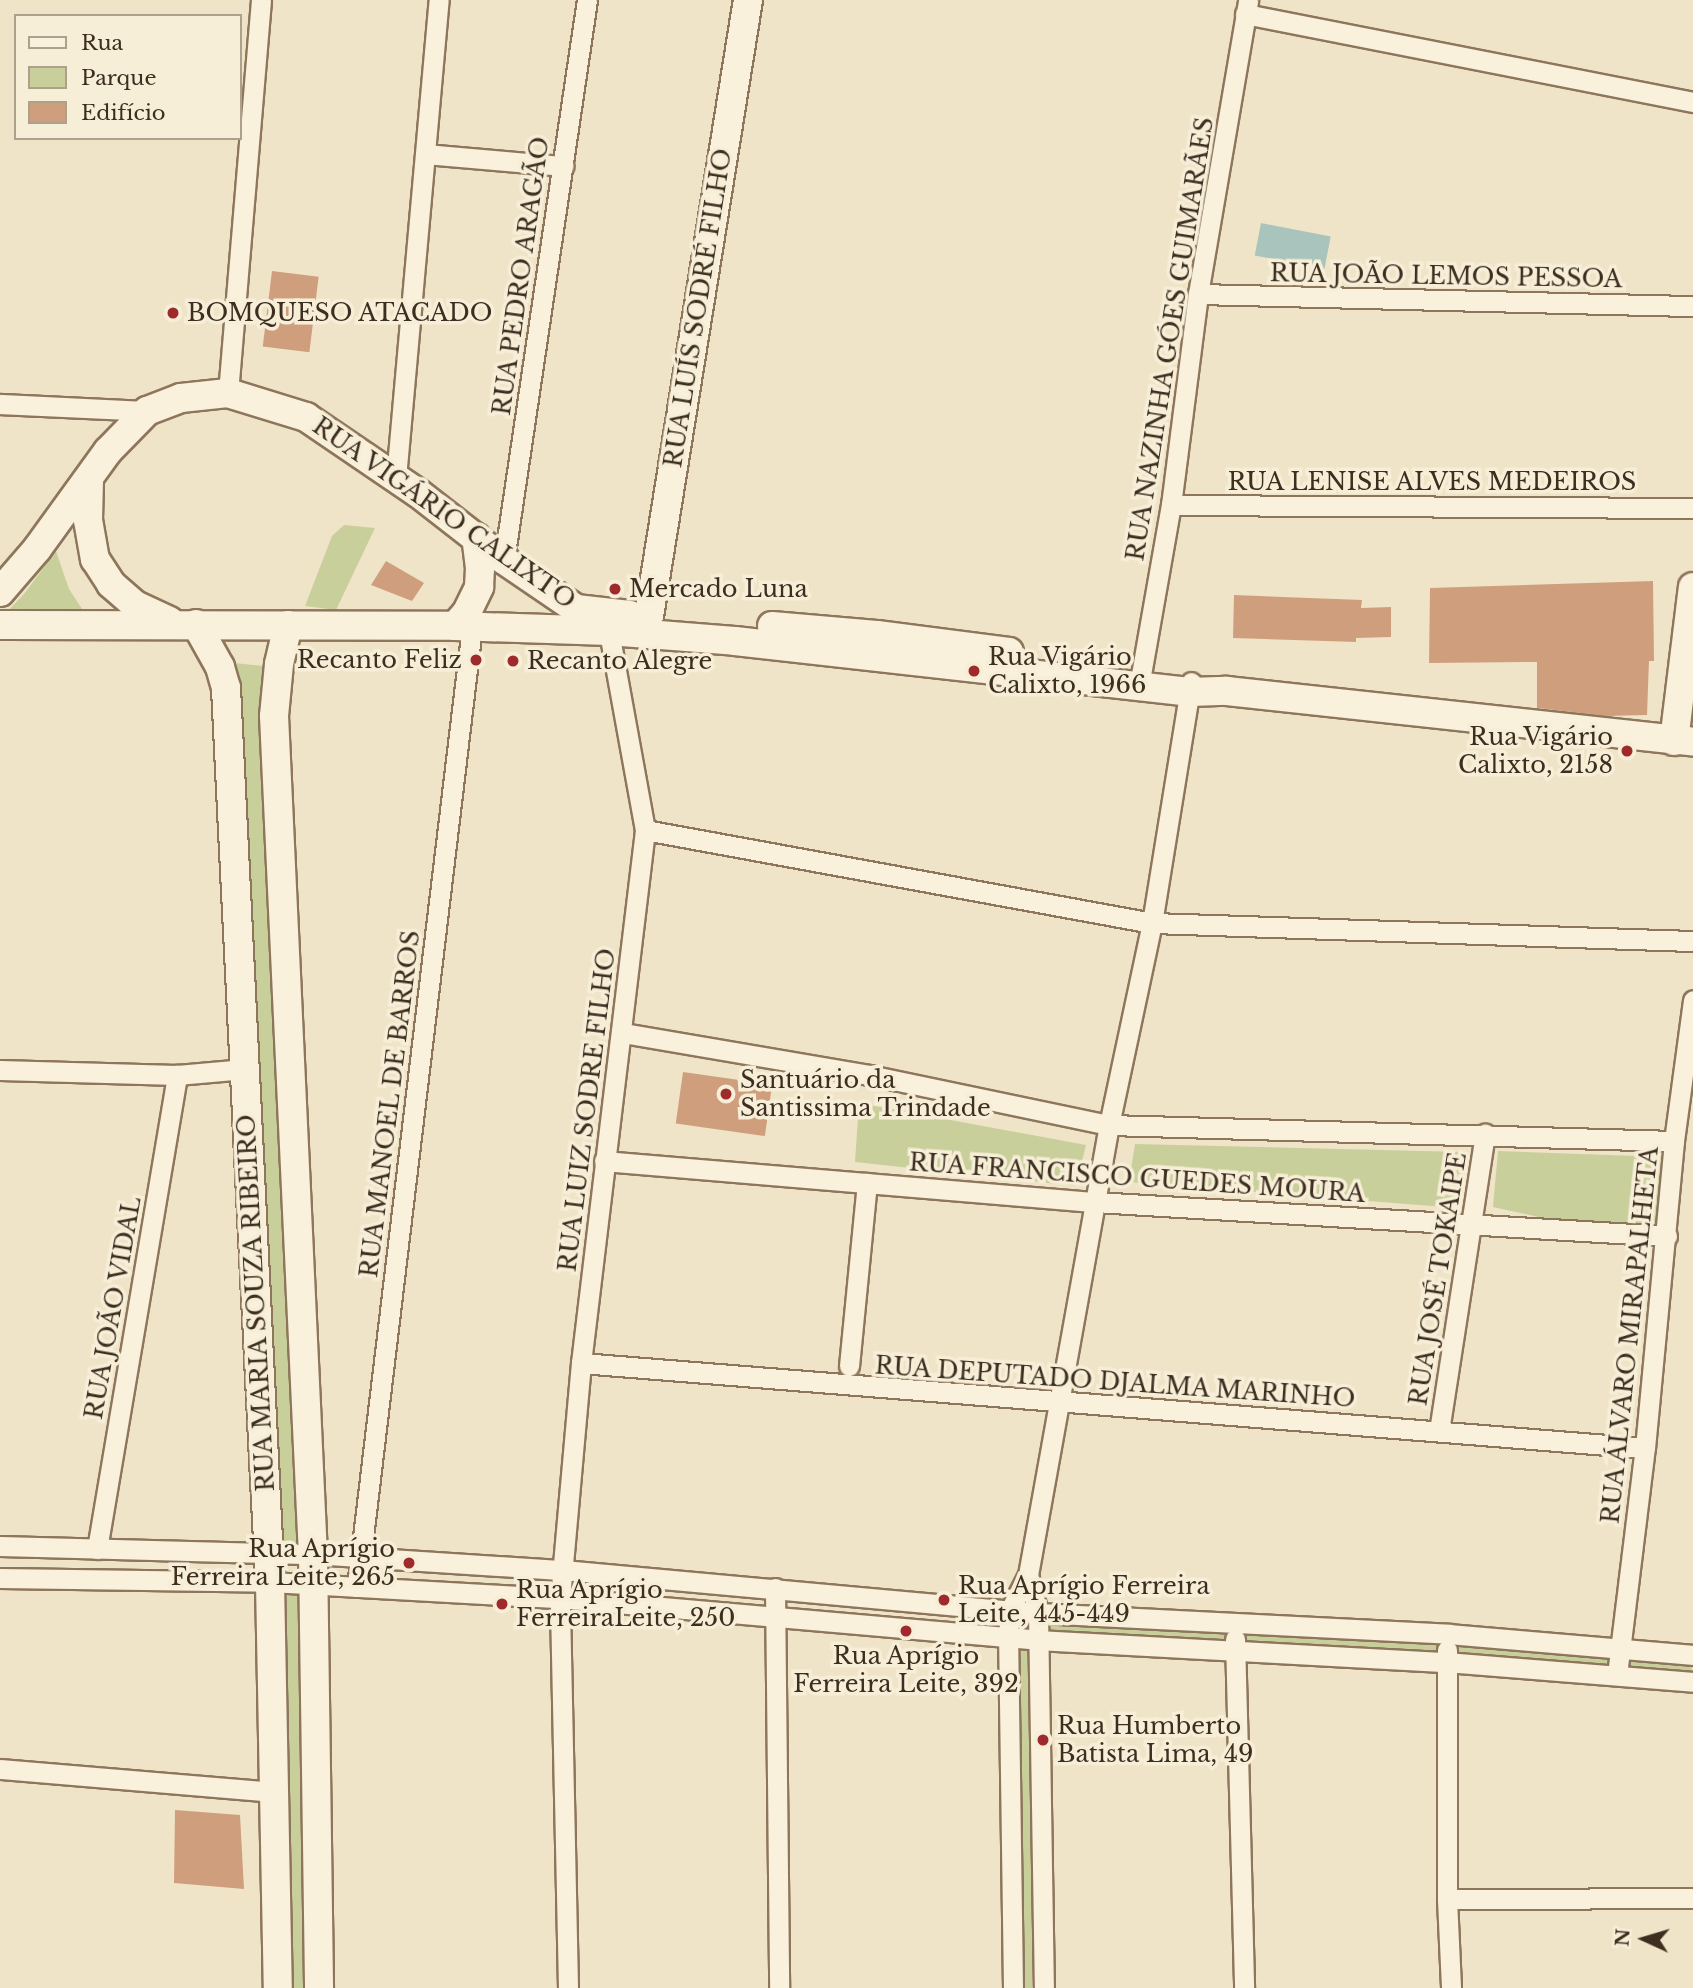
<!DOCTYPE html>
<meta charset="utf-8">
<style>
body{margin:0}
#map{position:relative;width:1693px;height:1988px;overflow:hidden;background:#f0e4c8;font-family:"Libre Baskerville",serif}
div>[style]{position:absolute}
.green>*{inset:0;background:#c9cf9b;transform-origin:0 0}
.water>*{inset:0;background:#a9c4bc;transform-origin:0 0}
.building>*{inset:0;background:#cf9f7d;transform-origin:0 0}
.roads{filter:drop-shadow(2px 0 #8d765c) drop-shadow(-2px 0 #8d765c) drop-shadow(0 2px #8d765c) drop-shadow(0 -2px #8d765c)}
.street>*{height:19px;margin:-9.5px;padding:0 9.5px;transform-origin:9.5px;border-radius:9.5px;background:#faf1dc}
.secondary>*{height:28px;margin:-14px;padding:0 14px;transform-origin:14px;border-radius:14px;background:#faf1dc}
.dots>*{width:19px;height:19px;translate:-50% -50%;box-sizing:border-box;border:4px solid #f7eed8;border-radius:50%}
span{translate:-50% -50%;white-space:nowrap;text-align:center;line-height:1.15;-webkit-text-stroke:7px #f7eed8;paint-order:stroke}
.street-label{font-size:24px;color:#3d2e20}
.poi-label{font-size:24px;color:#3d2e20}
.left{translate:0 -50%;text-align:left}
.right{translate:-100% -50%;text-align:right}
.legend{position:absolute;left:14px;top:14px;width:228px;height:126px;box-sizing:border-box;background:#f7eed8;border:2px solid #ada18e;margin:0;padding:9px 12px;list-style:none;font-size:21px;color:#3d2e20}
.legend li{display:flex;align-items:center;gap:14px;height:35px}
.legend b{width:35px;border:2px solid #ada18e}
.north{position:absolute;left:1609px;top:1904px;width:70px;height:70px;-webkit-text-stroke:5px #f7eed8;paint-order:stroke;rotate:274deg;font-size:19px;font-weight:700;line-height:28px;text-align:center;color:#3d2e20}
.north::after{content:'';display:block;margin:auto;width:24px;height:32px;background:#3d2e20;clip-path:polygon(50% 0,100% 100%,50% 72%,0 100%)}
</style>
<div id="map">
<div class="green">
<i style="clip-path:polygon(344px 525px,375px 528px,336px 610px,305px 606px,332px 536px)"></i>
<i style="clip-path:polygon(56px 551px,69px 589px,90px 621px,0 619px,24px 594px)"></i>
<i style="clip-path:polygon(234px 663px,273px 667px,305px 1546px,276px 1547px)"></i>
<i style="clip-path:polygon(859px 1103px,1086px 1145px,1076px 1186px,855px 1162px)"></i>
<i style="clip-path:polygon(1135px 1144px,1463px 1152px,1457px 1208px,1129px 1182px)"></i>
<i style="clip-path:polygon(1498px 1151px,1665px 1157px,1657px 1229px,1561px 1222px,1493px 1207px)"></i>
<i style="clip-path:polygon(277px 1589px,306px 1593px,311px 1988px,290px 1988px)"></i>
<i style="left:1043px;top:1617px;width:185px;height:18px;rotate:3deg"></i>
<i style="clip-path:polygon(1239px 1630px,1444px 1638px,1443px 1656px,1240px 1645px)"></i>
<i style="clip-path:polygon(1454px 1641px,1614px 1650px,1612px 1670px,1451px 1657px)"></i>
<i style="left:1013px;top:1646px;width:19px;height:342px"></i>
<i style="left:1626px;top:1654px;width:67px;height:18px;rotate:5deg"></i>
</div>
<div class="water">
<i style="left:1261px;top:223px;width:71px;height:33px;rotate:11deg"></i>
</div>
<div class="building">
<i style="left:272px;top:271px;width:47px;height:76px;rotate:7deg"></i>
<i style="clip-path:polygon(386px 561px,424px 583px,412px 601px,371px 585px)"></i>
<i style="clip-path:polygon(1653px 581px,1654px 661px,1649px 661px,1647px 715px,1606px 716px,1537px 708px,1537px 662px,1429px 663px,1430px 588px)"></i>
<i style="clip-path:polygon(1234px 595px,1362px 600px,1361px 608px,1391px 607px,1391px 637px,1356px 638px,1356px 642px,1233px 638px)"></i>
<i style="left:683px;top:1072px;width:90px;height:52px;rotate:8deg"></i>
<i style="clip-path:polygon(175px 1810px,240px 1815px,244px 1889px,174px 1883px)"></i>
</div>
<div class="roads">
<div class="street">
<i style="left:1245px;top:14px;width:457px;rotate:11.1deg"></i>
<i style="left:426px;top:154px;width:138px;rotate:5deg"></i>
<i style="left:1198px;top:294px;width:495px;rotate:1.4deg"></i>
<i style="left:228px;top:393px;width:394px;rotate:-85.2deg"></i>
<i style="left:0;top:404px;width:147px;rotate:2.7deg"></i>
<i style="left:396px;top:478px;width:480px;rotate:-84.9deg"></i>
<i style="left:1171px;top:505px;width:522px;rotate:0.33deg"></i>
<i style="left:504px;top:560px;width:566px;rotate:-81.57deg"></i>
<i style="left:1139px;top:686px;width:184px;rotate:-80deg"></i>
<i style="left:1171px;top:505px;width:213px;rotate:-82.7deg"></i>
<i style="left:1198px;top:294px;width:298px;rotate:-80.3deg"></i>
<i style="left:645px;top:830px;width:515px;rotate:10.39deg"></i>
<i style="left:1152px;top:923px;width:541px;rotate:1.91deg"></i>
<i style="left:623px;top:1033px;width:250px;rotate:9.7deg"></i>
<i style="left:869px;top:1075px;width:245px;rotate:11.8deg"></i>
<i style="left:1109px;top:1125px;width:565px;rotate:1.62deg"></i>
<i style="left:0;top:1070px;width:177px;rotate:1.6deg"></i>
<i style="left:177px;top:1075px;width:68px;rotate:-5deg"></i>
<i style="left:604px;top:1161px;width:493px;rotate:4.8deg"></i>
<i style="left:1095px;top:1202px;width:573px;rotate:3.4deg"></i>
<i style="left:581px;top:1363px;width:1067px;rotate:4.57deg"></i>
<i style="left:849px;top:1366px;width:184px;rotate:-84.4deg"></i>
<i style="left:1439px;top:1431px;width:301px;rotate:-81.2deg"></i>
<i style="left:0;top:1546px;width:313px;rotate:1.5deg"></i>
<i style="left:313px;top:1554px;width:251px;rotate:3.7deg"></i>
<i style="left:563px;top:1570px;width:477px;rotate:5.2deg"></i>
<i style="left:1038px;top:1613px;width:412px;rotate:2.9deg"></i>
<i style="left:1449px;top:1634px;width:245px;rotate:4.9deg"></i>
<i style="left:97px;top:1549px;width:481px;rotate:-80.4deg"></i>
<i style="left:1028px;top:1575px;width:39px;rotate:75deg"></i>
<i style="left:1038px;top:1613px;width:375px;rotate:89.1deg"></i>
<i style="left:0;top:1578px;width:270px;rotate:0.8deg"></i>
<i style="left:270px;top:1582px;width:290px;rotate:3.2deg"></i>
<i style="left:560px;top:1598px;width:479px;rotate:5deg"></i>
<i style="left:1037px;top:1640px;width:410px;rotate:3.1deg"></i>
<i style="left:1446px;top:1662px;width:248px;rotate:4.6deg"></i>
<i style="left:357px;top:1587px;width:967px;rotate:-83.17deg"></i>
<i style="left:775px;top:1588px;width:400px;rotate:89.4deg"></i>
<i style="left:1235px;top:1639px;width:349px;rotate:88.5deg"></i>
<i style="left:1447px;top:1650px;width:249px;rotate:90deg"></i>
<i style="left:1447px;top:1899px;width:89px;rotate:87.4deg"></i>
<i style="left:1617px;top:1675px;width:229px;rotate:-83deg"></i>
<i style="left:1645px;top:1448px;width:308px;rotate:-84.6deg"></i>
<i style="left:1674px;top:1141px;width:142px;rotate:-82.3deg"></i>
<i style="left:0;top:1769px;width:275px;rotate:4.8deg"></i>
<i style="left:1447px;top:1899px;width:246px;rotate:-0.2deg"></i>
<i style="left:568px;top:1988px;width:390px;rotate:-91.2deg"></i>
<i style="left:560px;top:1598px;width:236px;rotate:-84.9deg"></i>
<i style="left:581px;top:1363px;width:537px;rotate:-83.15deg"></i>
<i style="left:645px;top:830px;width:202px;rotate:-100.3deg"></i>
<i style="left:1013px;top:1988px;width:351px;rotate:-90.8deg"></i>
<i style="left:1008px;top:1637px;width:27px;rotate:-86deg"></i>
<i style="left:1010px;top:1610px;width:39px;rotate:-63deg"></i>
<i style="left:1028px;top:1575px;width:457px;rotate:-79.8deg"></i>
<i style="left:1109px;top:1125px;width:207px;rotate:-78deg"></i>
<i style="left:1152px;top:923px;width:244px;rotate:-80.8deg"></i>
</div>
<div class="secondary">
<i style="left:89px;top:480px;width:40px;rotate:91.4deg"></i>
<i style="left:88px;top:520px;width:40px;rotate:80deg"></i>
<i style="left:95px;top:559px;width:30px;rotate:57deg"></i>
<i style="left:111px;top:584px;width:32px;rotate:41deg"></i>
<i style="left:135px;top:605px;width:38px;rotate:25deg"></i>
<i style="left:0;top:592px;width:57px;rotate:-49.3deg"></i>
<i style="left:37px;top:549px;width:121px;rotate:-54.1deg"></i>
<i style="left:108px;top:451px;width:56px;rotate:-45.7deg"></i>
<i style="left:147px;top:411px;width:36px;rotate:-21deg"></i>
<i style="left:181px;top:398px;width:47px;rotate:-6.1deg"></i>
<i style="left:228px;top:393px;width:82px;rotate:17.1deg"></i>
<i style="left:306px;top:417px;width:135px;rotate:34.2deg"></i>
<i style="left:418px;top:493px;width:109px;rotate:37.9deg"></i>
<i style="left:504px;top:560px;width:87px;rotate:34.2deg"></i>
<i style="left:576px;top:609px;width:54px;rotate:6.3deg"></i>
<i style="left:649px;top:616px;width:624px;rotate:-80.87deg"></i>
<i style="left:196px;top:624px;width:49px;rotate:60.8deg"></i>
<i style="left:220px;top:667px;width:22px;rotate:74deg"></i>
<i style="left:226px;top:688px;width:895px;rotate:87.18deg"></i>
<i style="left:270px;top:1582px;width:406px;rotate:88.9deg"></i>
<i style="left:0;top:625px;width:455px;rotate:0.1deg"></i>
<i style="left:455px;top:626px;width:154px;rotate:1.9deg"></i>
<i style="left:609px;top:631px;width:126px;rotate:4.5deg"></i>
<i style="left:735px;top:641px;width:457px;rotate:6.4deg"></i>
<i style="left:1189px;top:692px;width:38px;rotate:-2deg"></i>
<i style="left:1227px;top:691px;width:469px;rotate:6.2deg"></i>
<i style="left:288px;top:625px;width:40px;rotate:103deg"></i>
<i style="left:279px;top:664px;width:52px;rotate:95.5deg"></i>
<i style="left:274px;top:716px;width:839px;rotate:87.34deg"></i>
<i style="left:313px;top:1554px;width:434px;rotate:89.2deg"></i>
<i style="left:455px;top:626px;width:18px;rotate:-49deg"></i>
<i style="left:467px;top:612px;width:28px;rotate:-64deg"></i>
<i style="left:479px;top:587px;width:19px;rotate:-87deg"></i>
<i style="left:480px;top:568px;width:31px;rotate:-97deg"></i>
<i style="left:772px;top:626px;width:105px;rotate:4.9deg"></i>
<i style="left:877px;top:635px;width:133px;rotate:7.3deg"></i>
<i style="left:1674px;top:741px;width:155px;rotate:-83deg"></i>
</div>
</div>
<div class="dots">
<i style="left:173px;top:313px;background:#9e2a2b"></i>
<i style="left:615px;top:589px;background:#9e2a2b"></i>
<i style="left:476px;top:660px;background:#9e2a2b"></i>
<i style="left:513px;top:661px;background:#9e2a2b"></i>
<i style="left:974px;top:671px;background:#9e2a2b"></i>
<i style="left:1627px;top:751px;background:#9e2a2b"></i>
<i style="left:726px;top:1094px;background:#9e2a2b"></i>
<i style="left:409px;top:1563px;background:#9e2a2b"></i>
<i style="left:944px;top:1600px;background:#9e2a2b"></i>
<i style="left:502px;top:1604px;background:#9e2a2b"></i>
<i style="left:906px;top:1631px;background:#9e2a2b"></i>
<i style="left:1043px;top:1740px;background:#9e2a2b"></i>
</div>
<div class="street-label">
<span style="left:521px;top:276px;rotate:-82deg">RUA PEDRO ARAGÃO</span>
<span style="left:1446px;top:276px;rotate:1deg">RUA JOÃO LEMOS PESSOA</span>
<span style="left:698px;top:308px;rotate:-81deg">RUA LUÍS SODRÉ FILHO</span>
<span style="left:1170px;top:339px;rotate:-81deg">RUA NAZINHA GÓES GUIMARÃES</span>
<span style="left:1432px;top:482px">RUA LENISE ALVES MEDEIROS</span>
<span style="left:444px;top:513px;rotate:35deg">RUA VIGÁRIO CALIXTO</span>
<span style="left:390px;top:1104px;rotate:-83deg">RUA MANOEL DE BARROS</span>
<span style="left:587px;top:1110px;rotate:-83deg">RUA LUIZ SODRE FILHO</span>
<span style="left:1137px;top:1178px;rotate:4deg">RUA FRANCISCO GUEDES MOURA</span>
<span style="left:1438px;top:1279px;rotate:-81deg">RUA JOSÉ TOKAIPE</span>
<span style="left:256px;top:1303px;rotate:-93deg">RUA MARIA SOUZA RIBEIRO</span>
<span style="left:113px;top:1308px;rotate:-80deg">RUA JOÃO VIDAL</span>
<span style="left:1630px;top:1335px;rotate:-84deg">RUA ÁLVARO MIRAPALHETA</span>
<span style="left:1115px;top:1382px;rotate:4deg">RUA DEPUTADO DJALMA MARINHO</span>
</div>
<div class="poi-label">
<span class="left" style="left:187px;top:313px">BOMQUESO ATACADO</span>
<span class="left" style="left:629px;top:589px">Mercado Luna</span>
<span class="left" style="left:988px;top:671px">Rua Vigário<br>Calixto, 1966</span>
<span class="right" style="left:462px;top:660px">Recanto Feliz</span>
<span class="left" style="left:527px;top:661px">Recanto Alegre</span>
<span class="right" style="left:1613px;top:751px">Rua Vigário<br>Calixto, 2158</span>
<span class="left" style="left:740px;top:1094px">Santuário da<br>Santissima Trindade</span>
<span class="right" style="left:395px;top:1563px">Rua Aprígio<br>Ferreira Leite, 265</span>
<span class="left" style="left:958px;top:1600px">Rua Aprígio Ferreira<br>Leite, 445-449</span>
<span class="left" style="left:516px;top:1604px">Rua Aprígio<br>FerreiraLeite, 250</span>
<span style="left:906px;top:1670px">Rua Aprígio<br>Ferreira Leite, 392</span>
<span class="left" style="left:1057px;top:1740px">Rua Humberto<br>Batista Lima, 49</span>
</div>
<ul class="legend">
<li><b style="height:9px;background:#faf1dc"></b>Rua</li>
<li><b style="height:19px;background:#c9cf9b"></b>Parque</li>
<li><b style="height:19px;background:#cf9f7d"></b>Edifício</li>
</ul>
<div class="north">N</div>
</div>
